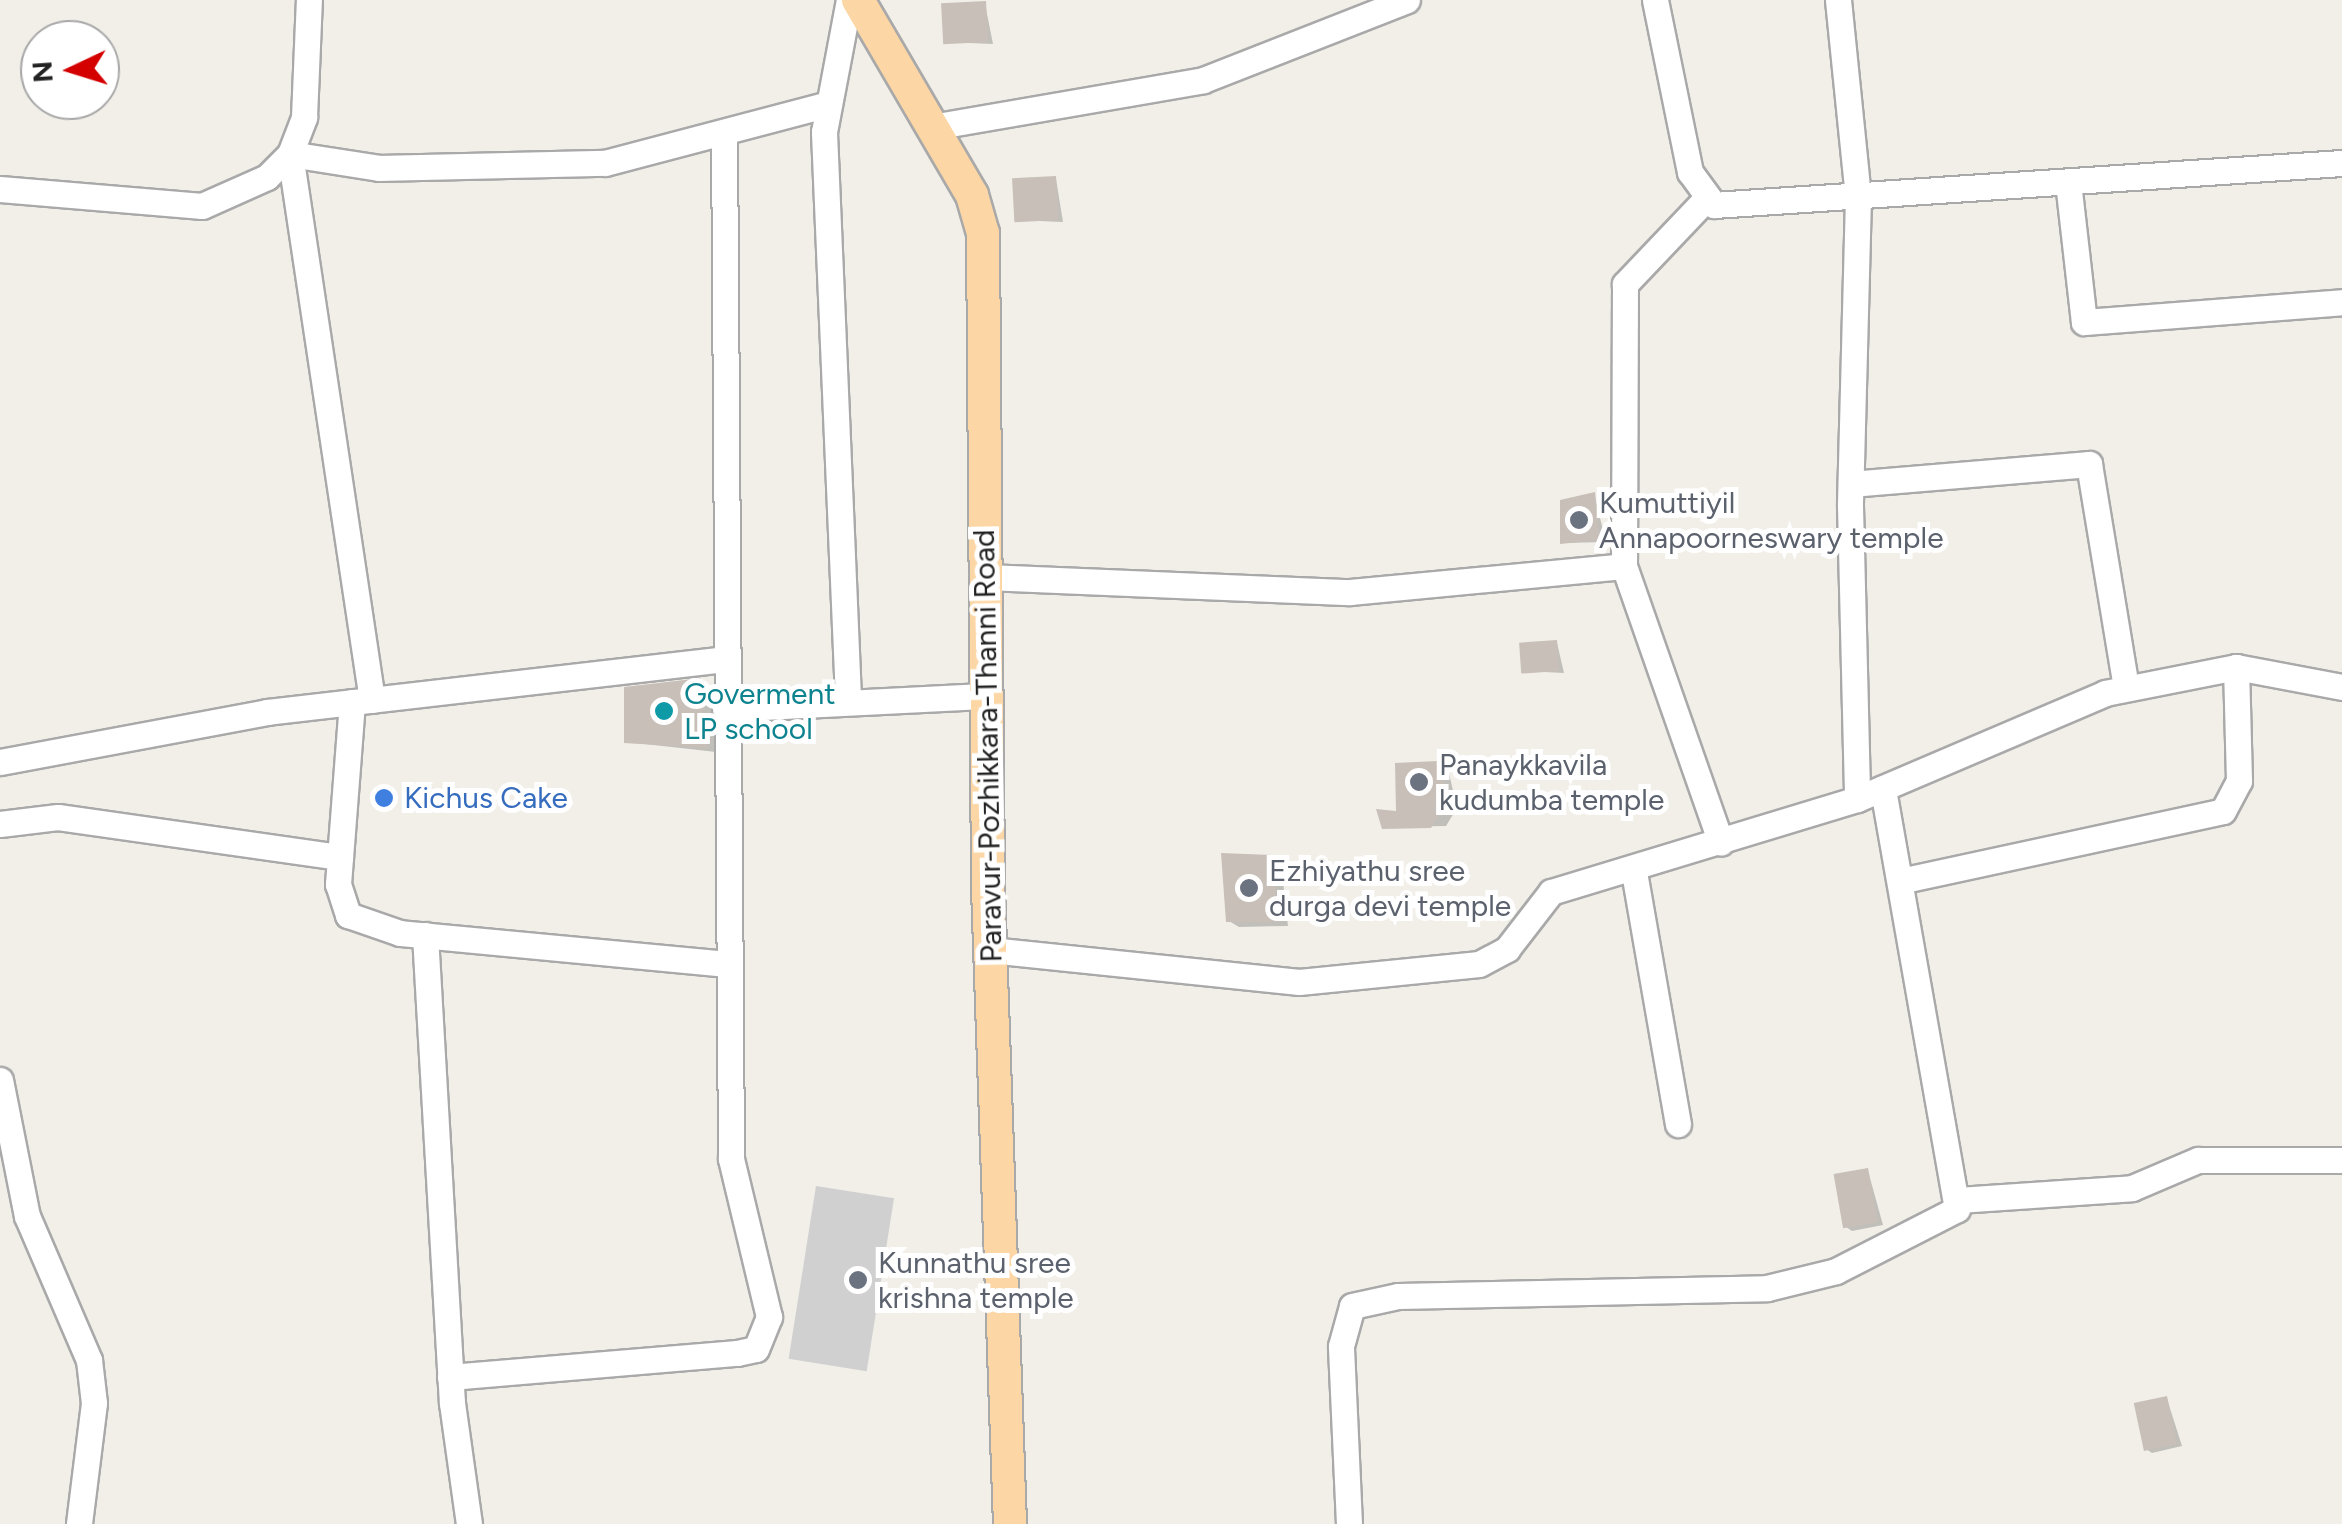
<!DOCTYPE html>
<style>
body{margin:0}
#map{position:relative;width:2342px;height:1524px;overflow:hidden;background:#f2efe9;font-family:Figtree,sans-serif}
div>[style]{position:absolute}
.religious>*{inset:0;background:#d0d0d0;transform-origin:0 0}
.shadow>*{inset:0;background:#0003}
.building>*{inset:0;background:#c7bfb8;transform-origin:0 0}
.roads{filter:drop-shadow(2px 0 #a9a9a9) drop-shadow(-2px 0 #a9a9a9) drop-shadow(0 2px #a9a9a9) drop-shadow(0 -2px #a9a9a9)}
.minor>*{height:25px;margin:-12.5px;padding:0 12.5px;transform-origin:12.5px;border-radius:12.5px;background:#fff}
.major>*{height:32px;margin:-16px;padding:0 16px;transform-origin:16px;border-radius:16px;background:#fcd6a4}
.dots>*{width:28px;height:28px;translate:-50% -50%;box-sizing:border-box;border:5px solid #fff;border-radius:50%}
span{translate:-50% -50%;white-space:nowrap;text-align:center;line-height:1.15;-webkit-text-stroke:10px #fff;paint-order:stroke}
.worship-label{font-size:30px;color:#5b616d}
.left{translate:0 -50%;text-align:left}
.culture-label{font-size:30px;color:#0d838f}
.street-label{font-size:30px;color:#222}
.shop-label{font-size:30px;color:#366cbe}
.north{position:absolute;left:20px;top:20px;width:100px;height:100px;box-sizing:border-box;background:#fff;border:2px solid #a7a7a7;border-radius:50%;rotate:266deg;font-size:28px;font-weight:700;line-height:40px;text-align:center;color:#222}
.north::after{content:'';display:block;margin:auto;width:35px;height:45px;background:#d40000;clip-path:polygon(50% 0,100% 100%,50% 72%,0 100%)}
</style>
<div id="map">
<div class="religious">
<i style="left:816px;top:1186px;width:79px;height:175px;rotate:9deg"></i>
</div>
<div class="shadow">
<i style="clip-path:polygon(985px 4px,993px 44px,946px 42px)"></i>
<i style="clip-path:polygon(1056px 179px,1063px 222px,1015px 220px)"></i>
<i style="clip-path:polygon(1594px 494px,1606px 542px,1562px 543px)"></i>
<i style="clip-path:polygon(1557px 643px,1564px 673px,1522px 671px)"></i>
<i style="clip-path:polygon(700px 680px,710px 686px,716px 752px,627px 742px)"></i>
<i style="clip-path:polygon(1437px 763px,1448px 769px,1457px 808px,1446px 826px,1385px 827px)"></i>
<i style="clip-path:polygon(1271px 857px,1281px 863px,1288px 926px,1239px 927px,1229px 921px)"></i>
<i style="clip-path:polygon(1868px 1171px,1883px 1225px,1852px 1231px,1846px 1227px)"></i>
<i style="clip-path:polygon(2167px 1399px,2182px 1446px,2152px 1453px,2146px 1449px)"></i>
</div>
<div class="building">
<i style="left:986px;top:1px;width:41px;height:45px;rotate:87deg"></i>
<i style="left:1056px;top:176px;width:44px;height:44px;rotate:87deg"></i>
<i style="clip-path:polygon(1595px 492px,1600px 540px,1560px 544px,1560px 500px)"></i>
<i style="left:1557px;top:640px;width:31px;height:38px;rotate:86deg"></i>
<i style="clip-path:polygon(701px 678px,707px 748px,624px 743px,624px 687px)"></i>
<i style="clip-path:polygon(1438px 761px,1448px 801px,1431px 828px,1382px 829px,1376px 809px,1396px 811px,1395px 763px)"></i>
<i style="clip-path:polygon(1221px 853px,1272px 855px,1279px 922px,1226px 922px)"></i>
<i style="left:1868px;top:1168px;width:55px;height:35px;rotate:80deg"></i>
<i style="left:2167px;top:1396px;width:49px;height:34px;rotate:78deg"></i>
</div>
<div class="roads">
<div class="minor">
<i style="left:1655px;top:0;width:176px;rotate:78.5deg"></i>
<i style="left:1690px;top:172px;width:41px;rotate:54deg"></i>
<i style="left:1714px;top:205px;width:629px;rotate:-3.83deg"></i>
<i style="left:1838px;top:0;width:198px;rotate:84.2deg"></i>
<i style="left:1858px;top:197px;width:309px;rotate:91.5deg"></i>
<i style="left:1850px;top:506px;width:293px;rotate:88.6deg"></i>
<i style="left:932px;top:127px;width:275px;rotate:-9.8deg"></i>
<i style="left:1203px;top:80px;width:219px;rotate:-21.4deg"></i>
<i style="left:2068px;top:182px;width:141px;rotate:83.5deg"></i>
<i style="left:2084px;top:322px;width:259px;rotate:-4.4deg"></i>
<i style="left:0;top:189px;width:203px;rotate:4.8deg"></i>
<i style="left:202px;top:206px;width:71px;rotate:-24deg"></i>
<i style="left:267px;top:177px;width:33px;rotate:-45deg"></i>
<i style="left:290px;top:154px;width:40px;rotate:-69deg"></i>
<i style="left:304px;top:117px;width:117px;rotate:-87.6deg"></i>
<i style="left:1704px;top:201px;width:115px;rotate:133.6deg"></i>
<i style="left:1625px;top:284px;width:282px;rotate:90.2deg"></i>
<i style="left:1624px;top:566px;width:293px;rotate:70.7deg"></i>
<i style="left:1851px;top:484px;width:239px;rotate:-4.8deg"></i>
<i style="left:2089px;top:464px;width:227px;rotate:80.6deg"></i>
<i style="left:986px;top:577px;width:364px;rotate:2.4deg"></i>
<i style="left:1350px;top:592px;width:275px;rotate:-5.4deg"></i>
<i style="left:848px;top:698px;width:567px;rotate:-92.43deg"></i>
<i style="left:824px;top:132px;width:134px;rotate:-79.3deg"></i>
<i style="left:372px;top:700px;width:552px;rotate:-98.54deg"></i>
<i style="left:290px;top:154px;width:90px;rotate:8.9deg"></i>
<i style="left:379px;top:168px;width:226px;rotate:-1.3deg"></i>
<i style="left:605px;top:163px;width:231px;rotate:-14.8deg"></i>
<i style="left:352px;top:702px;width:183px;rotate:94.4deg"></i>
<i style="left:338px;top:884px;width:33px;rotate:72deg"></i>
<i style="left:348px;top:915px;width:55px;rotate:19.1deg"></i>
<i style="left:400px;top:933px;width:327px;rotate:5.4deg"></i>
<i style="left:725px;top:709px;width:261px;rotate:-2.9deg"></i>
<i style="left:0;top:762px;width:272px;rotate:-10.6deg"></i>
<i style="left:267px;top:712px;width:459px;rotate:-6.6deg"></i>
<i style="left:0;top:824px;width:58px;rotate:-6.9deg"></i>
<i style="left:58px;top:817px;width:285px;rotate:8.1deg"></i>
<i style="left:1634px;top:872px;width:256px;rotate:80.1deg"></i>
<i style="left:1900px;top:881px;width:330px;rotate:-12.2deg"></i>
<i style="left:2223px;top:811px;width:34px;rotate:-62deg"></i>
<i style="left:2239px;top:781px;width:114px;rotate:-91.5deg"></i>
<i style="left:425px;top:935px;width:469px;rotate:86.7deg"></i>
<i style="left:452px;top:1403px;width:122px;rotate:82deg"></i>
<i style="left:990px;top:950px;width:311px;rotate:5.9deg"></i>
<i style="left:1299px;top:982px;width:181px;rotate:-5.7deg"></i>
<i style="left:1479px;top:964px;width:32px;rotate:-28deg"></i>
<i style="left:1507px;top:949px;width:72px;rotate:-52.3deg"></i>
<i style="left:1551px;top:892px;width:320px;rotate:-16.9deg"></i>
<i style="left:1857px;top:799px;width:270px;rotate:-23.1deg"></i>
<i style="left:2105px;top:693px;width:134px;rotate:-11.2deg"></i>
<i style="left:2236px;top:667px;width:108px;rotate:10.7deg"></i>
<i style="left:0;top:1080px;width:139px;rotate:78.8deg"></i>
<i style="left:27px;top:1216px;width:157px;rotate:66.7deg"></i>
<i style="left:89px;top:1360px;width:43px;rotate:83.4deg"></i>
<i style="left:94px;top:1403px;width:122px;rotate:97.1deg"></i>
<i style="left:1958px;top:1200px;width:174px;rotate:-3.9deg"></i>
<i style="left:2132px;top:1188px;width:72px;rotate:-23deg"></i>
<i style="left:2198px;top:1160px;width:144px"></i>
<i style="left:450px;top:1377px;width:288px;rotate:-4.8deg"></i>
<i style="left:737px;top:1353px;width:19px;rotate:-12deg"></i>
<i style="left:756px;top:1349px;width:35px;rotate:-68deg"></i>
<i style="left:769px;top:1317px;width:163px;rotate:-103.5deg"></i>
<i style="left:731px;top:1159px;width:1026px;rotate:-90.39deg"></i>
<i style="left:1349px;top:1524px;width:178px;rotate:-92.6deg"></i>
<i style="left:1341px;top:1346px;width:41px;rotate:-74.6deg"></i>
<i style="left:1352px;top:1306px;width:47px;rotate:-12.3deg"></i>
<i style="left:1398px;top:1296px;width:369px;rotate:-1.2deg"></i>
<i style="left:1767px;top:1288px;width:71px;rotate:-13.8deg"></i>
<i style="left:1836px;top:1271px;width:136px;rotate:-27.1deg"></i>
<i style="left:1957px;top:1209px;width:427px;rotate:-100deg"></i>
</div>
<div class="major">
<i style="left:858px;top:0;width:226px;rotate:59.7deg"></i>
<i style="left:972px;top:195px;width:40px;rotate:74deg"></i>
<i style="left:983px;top:233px;width:655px;rotate:89.56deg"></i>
<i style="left:988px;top:888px;width:636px;rotate:88.02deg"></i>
</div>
</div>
<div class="dots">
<i style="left:1579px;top:520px;background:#6b7280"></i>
<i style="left:664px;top:711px;background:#0f9aa8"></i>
<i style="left:1419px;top:782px;background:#6b7280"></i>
<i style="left:384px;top:798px;background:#3f7fe0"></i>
<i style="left:1249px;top:888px;background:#6b7280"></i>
<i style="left:858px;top:1280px;background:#6b7280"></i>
</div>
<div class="worship-label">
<span class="left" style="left:1599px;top:520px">Kumuttiyil<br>Annapoorneswary temple</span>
<span class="left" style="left:1439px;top:782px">Panaykkavila<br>kudumba temple</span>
<span class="left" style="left:1269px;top:888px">Ezhiyathu sree<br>durga devi temple</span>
<span class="left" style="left:878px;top:1280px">Kunnathu sree<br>krishna temple</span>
</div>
<div class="culture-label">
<span class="left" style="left:684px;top:711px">Goverment<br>LP school</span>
</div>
<div class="street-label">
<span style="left:988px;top:746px;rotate:-91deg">Paravur-Pozhikkara-Thanni Road</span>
</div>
<div class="shop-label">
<span class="left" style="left:404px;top:798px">Kichus Cake</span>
</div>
<div class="north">N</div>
</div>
